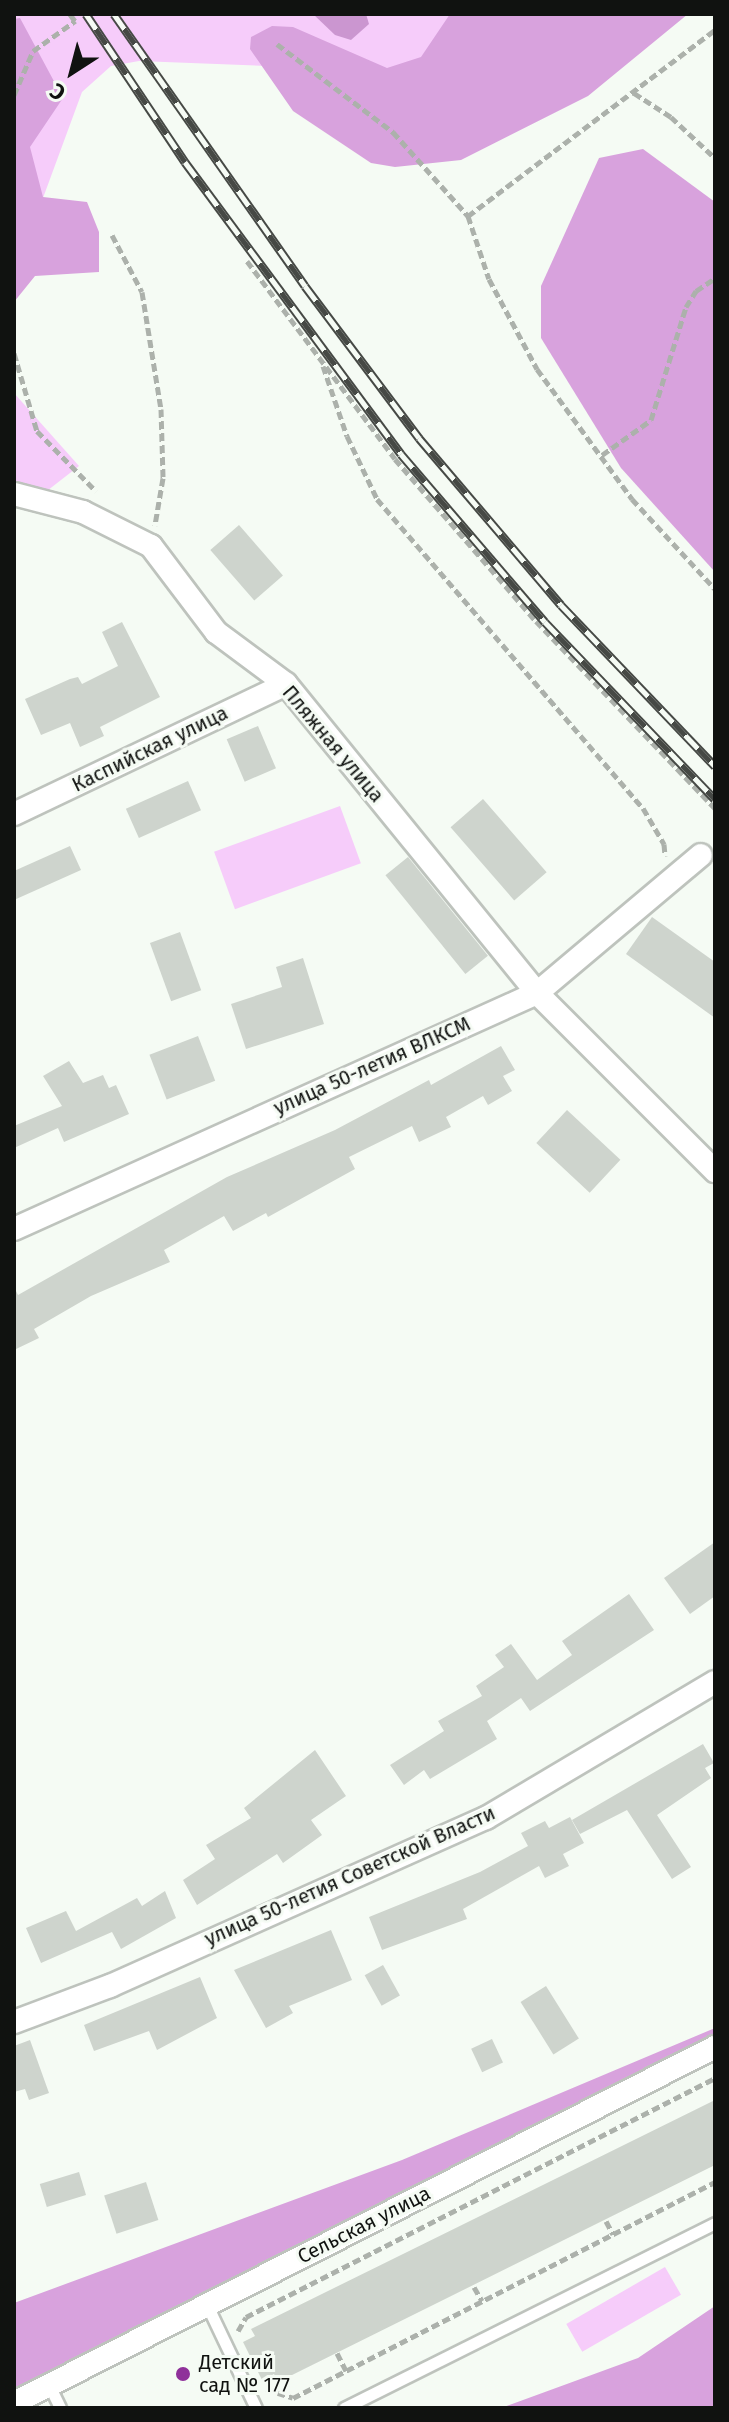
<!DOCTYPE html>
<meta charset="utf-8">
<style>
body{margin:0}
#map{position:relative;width:729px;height:2422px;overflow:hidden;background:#f5fbf4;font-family:"Fira Sans",sans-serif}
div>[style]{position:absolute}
.green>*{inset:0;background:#f6ccfa;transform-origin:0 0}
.forest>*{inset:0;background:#d8a2dd}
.water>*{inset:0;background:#cb96d0}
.building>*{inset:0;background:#ced4cd;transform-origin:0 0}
.path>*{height:5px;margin-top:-2.5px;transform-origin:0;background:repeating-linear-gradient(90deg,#acb1ab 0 8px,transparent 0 12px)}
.roads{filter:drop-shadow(2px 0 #bec3bd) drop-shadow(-2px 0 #bec3bd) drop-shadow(0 2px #bec3bd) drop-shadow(0 -2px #bec3bd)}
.lane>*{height:11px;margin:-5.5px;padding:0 5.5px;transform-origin:5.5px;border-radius:5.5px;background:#fff}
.street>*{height:22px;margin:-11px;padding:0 11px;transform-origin:11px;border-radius:11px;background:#fff}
.rail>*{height:9px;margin-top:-4.5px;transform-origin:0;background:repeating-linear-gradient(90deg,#f5fbf4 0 18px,#464945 0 36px);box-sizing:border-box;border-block:2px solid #464945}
.dots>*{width:22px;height:22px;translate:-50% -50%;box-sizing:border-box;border:4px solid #f5fbf4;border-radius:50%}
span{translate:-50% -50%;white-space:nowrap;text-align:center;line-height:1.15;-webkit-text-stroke:6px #f5fbf4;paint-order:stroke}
.street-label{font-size:20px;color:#101210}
.poi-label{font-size:20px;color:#101210}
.left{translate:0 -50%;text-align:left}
.frame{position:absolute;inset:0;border:16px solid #101210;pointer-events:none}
.north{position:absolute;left:32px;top:32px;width:80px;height:80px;-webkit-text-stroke:6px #f5fbf4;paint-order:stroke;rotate:216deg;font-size:22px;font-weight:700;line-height:32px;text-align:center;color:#101210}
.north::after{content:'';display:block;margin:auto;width:28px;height:36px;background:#101210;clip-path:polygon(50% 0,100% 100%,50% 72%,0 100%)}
</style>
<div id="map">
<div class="green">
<i style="clip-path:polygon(14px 14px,571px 14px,520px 76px,139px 61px,111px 66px,82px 92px,43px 198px,14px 237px)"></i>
<i style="clip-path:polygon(14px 393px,79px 466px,43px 494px,14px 485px)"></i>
<i style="left:340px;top:806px;width:61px;height:134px;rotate:70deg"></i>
<i style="left:665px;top:2267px;width:32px;height:114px;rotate:60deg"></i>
</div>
<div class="forest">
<i style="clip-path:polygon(450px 14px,688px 14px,588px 96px,461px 160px,395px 167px,371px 163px,293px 111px,250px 49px,251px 37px,272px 26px,293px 27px,387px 68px,421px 57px)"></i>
<i style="clip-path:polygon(20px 18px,63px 98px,30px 147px,43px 197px,87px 202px,99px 232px,99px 272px,35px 276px,14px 302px,14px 19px)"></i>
<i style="clip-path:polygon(643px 149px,715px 202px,715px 572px,621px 468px,541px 338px,541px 286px,599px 158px)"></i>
<i style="clip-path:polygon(715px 2028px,715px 2047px,14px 2391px,14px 2303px,402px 2160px)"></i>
<i style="clip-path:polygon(715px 2306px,715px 2408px,501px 2408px,638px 2358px)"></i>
</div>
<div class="water">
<i style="clip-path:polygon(313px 14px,366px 14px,369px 24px,351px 40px,335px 35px)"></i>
</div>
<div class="building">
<i style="left:239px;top:525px;width:67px;height:38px;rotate:49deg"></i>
<i style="clip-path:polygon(122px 622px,160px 697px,100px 727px,104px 736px,80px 747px,70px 723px,41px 735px,25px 699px,70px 679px,78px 677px,82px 684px,118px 666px,102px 632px)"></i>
<i style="left:258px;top:726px;width:46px;height:34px;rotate:67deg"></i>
<i style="left:188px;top:781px;width:32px;height:68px;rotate:66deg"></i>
<i style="left:483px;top:799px;width:97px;height:43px;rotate:49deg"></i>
<i style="clip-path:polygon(70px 846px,81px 870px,14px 900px,14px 871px)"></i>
<i style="left:408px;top:857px;width:127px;height:29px;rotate:51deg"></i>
<i style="clip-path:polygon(652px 917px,715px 962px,715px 1018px,626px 954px)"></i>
<i style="left:180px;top:932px;width:62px;height:32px;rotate:70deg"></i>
<i style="clip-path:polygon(303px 958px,324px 1024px,246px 1049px,231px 1004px,282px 987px,276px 967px)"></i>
<i style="left:198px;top:1036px;width:48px;height:52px;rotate:69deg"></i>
<i style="clip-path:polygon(501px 1046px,515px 1070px,503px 1076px,512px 1091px,488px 1105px,483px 1096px,446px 1117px,451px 1127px,419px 1142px,412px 1126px,349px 1157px,355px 1169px,268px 1217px,266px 1213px,233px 1231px,224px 1216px,164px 1250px,170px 1262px,91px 1296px,34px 1329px,39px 1338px,14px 1350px,14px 1287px,18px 1295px,227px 1177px,335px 1130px,429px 1080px,431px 1085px)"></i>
<i style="clip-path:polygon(69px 1061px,83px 1083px,103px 1075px,109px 1088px,116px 1085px,129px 1114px,64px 1142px,58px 1128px,14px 1148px,14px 1126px,62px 1106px,43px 1076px)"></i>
<i style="left:567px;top:1110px;width:73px;height:45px;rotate:43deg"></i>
<i style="clip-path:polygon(715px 1542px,715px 1596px,690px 1614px,664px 1578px)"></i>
<i style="clip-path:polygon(629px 1594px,654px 1630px,530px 1711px,521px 1698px,487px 1721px,497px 1739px,430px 1779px,424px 1770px,404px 1785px,390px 1765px,444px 1731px,438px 1721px,482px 1696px,476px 1686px,504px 1667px,495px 1655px,511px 1644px,537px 1680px,572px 1655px,562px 1641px)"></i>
<i style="clip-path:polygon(703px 1744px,714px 1763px,705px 1768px,711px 1778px,657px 1815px,691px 1867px,672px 1879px,627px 1810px,580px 1834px,572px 1820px)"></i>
<i style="clip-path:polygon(315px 1750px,346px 1796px,311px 1820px,322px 1835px,283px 1863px,277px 1854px,197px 1905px,183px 1880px,215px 1859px,206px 1845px,251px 1818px,244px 1808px)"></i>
<i style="clip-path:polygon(570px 1817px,584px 1843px,563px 1854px,569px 1866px,545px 1878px,539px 1866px,463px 1909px,467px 1919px,382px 1950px,369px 1917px,480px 1872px,528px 1846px,521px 1833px,545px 1821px,549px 1828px)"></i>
<i style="clip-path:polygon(165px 1891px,176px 1918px,121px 1949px,112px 1932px,41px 1963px,26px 1928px,66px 1911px,76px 1931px,137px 1898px,142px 1906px)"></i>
<i style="clip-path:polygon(331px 1930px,352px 1980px,289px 2006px,293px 2013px,266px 2028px,234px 1970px)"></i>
<i style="left:383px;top:1965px;width:35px;height:21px;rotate:61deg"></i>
<i style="clip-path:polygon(200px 1977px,217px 2018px,157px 2050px,149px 2031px,94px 2051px,84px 2025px)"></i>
<i style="left:546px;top:1986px;width:62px;height:30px;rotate:58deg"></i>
<i style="left:492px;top:2039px;width:26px;height:23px;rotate:65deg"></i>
<i style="clip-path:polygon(30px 2040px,49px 2093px,29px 2100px,25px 2089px,14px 2092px,14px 2046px)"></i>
<i style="clip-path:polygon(715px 2100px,715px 2165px,278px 2382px,274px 2374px,262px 2380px,243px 2342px,255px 2336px,251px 2329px)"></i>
<i style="left:79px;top:2172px;width:24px;height:41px;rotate:73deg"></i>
<i style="left:146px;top:2182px;width:40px;height:44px;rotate:72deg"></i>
</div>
<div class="path">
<i style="left:277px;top:44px;width:146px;rotate:37.2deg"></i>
<i style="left:393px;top:132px;width:113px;rotate:48.2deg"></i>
<i style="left:468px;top:216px;width:66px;rotate:71.6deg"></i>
<i style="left:489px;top:279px;width:102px;rotate:61.9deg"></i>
<i style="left:537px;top:369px;width:161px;rotate:53.8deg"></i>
<i style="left:632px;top:499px;width:122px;rotate:47.3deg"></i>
<i style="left:634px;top:93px;width:44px;rotate:33deg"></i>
<i style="left:671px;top:117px;width:60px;rotate:43deg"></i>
<i style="left:14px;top:95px;width:48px;rotate:-66.6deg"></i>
<i style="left:33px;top:51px;width:52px;rotate:-35.5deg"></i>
<i style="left:75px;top:21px;width:9px;rotate:-126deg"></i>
<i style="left:468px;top:216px;width:309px;rotate:-37deg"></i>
<i style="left:112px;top:235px;width:64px;rotate:62.2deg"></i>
<i style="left:142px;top:292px;width:119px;rotate:80.8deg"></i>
<i style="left:161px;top:409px;width:69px;rotate:88.3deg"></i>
<i style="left:163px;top:478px;width:48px;rotate:99.7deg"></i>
<i style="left:247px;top:261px;width:247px;rotate:53.2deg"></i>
<i style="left:395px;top:459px;width:215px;rotate:49deg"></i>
<i style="left:536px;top:621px;width:259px;rotate:46.3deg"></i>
<i style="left:14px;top:353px;width:81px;rotate:73.6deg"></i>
<i style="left:37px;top:431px;width:84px;rotate:45.5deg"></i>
<i style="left:323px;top:366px;width:74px;rotate:71.1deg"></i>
<i style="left:347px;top:436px;width:70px;rotate:64.5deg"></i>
<i style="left:377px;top:499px;width:408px;rotate:49.3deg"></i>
<i style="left:643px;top:808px;width:42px;rotate:59.7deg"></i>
<i style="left:664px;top:844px;width:12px;rotate:85deg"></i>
<i style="left:602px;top:455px;width:60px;rotate:-35.5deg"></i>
<i style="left:651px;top:420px;width:118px;rotate:-72.8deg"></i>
<i style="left:686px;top:307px;width:19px;rotate:-58deg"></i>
<i style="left:696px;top:291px;width:23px;rotate:-34deg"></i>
<i style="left:606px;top:2221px;width:15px;rotate:62deg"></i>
<i style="left:474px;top:2287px;width:16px;rotate:60deg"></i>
<i style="left:238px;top:2331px;width:16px;rotate:-60deg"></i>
<i style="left:246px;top:2317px;width:526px;rotate:-27deg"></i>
<i style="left:337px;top:2353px;width:20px;rotate:63deg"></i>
<i style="left:266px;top:2389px;width:28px;rotate:18deg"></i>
<i style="left:293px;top:2398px;width:474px;rotate:-27.1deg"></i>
</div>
<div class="roads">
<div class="lane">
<i style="left:207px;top:2305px;width:114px;rotate:64.6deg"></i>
<i style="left:49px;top:2385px;width:25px;rotate:64deg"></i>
<i style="left:344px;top:2408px;width:415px;rotate:-26.5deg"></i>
</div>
<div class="street">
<i style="left:14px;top:494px;width:71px;rotate:14.6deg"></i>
<i style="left:83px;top:512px;width:76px;rotate:26.6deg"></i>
<i style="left:151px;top:546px;width:108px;rotate:52.9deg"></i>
<i style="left:216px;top:632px;width:87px;rotate:36.6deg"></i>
<i style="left:286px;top:684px;width:398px;rotate:50.9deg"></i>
<i style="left:537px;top:993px;width:252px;rotate:45deg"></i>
<i style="left:14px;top:814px;width:301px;rotate:-25.5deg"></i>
<i style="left:14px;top:1229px;width:574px;rotate:-24.29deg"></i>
<i style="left:537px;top:993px;width:214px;rotate:-40.1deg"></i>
<i style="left:14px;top:2022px;width:103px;rotate:-20.6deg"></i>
<i style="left:110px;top:1986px;width:412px;rotate:-24.1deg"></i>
<i style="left:486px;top:1818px;width:266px;rotate:-30.7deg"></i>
<i style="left:14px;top:2403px;width:786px;rotate:-26.92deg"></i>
</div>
</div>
<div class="rail">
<i style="left:86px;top:14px;width:178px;rotate:56.2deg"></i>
<i style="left:185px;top:162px;width:363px;rotate:53.5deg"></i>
<i style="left:401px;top:454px;width:221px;rotate:49.4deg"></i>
<i style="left:545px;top:622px;width:245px;rotate:46.2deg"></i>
<i style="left:114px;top:14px;width:332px;rotate:54.9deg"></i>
<i style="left:305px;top:286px;width:190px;rotate:53.1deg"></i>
<i style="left:419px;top:438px;width:219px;rotate:49.6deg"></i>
<i style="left:561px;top:605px;width:223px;rotate:46.3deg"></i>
</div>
<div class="dots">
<i style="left:183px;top:2374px;background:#8f319a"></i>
</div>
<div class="street-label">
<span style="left:333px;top:744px;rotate:50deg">Пляжная улица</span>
<span style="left:150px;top:749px;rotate:-26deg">Каспийская улица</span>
<span style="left:372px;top:1066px;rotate:-24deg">улица 50-летия ВЛКСМ</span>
<span style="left:350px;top:1876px;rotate:-24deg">улица 50-летия Советской Власти</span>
<span style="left:364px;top:2225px;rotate:-27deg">Сельская улица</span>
</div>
<div class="poi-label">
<span class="left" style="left:199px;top:2374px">Детский<br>сад № 177</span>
</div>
<div class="frame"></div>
<div class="north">С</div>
</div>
